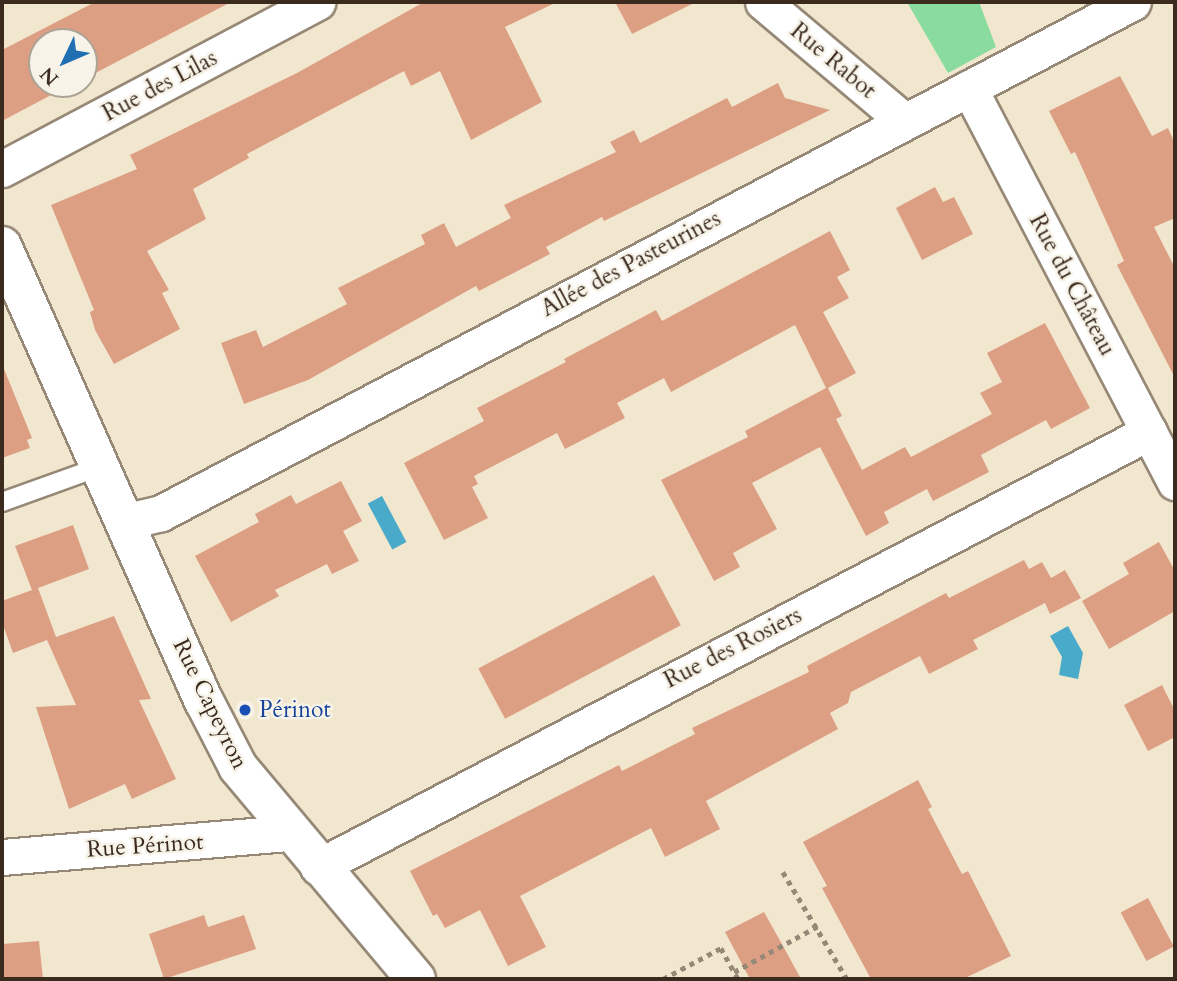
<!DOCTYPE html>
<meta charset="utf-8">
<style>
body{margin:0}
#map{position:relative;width:1177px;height:981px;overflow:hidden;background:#f1e7ce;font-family:Cardo,serif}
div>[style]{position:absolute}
.green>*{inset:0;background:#89dc9d}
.water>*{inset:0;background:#49abc9;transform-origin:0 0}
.building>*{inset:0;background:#dd9f84;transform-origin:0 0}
.path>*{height:4.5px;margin-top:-2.25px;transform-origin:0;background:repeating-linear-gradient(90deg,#968876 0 5px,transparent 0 10px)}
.roads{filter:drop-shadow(2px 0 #968876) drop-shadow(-2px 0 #968876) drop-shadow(0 2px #968876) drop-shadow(0 -2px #968876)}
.service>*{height:18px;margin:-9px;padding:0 9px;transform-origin:9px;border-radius:9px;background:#fff}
.minor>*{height:35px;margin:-17.5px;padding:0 17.5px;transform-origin:17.5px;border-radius:17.5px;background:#fff}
.tertiary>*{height:38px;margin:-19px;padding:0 19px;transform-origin:19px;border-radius:19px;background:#fff}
.dots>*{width:19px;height:19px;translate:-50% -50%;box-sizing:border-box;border:4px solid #f7f3e8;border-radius:50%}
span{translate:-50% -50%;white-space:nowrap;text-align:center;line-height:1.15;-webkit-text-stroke:5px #f7f3e8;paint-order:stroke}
.street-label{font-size:23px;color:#3b2a1e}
.transit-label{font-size:23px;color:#164399}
.left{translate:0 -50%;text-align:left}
.frame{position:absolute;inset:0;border:4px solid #3b2a1e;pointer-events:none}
.north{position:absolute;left:28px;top:28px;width:70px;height:70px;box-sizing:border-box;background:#f7f3e8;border:2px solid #aca397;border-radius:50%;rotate:226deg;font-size:19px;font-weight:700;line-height:28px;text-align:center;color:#3b2a1e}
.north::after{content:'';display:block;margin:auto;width:24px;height:32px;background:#1f6fb2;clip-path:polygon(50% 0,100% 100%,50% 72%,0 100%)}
</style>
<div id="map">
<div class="green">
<i style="clip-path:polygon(907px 2px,979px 2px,996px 47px,948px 73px)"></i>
</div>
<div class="water">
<i style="left:382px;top:496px;width:52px;height:16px;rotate:62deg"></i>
<i style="clip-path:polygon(1068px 626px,1083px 653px,1078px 679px,1059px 675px,1062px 657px,1050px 636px)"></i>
</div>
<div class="building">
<i style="clip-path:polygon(95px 2px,231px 2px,84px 79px,84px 42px,42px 42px,42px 84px,72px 84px,2px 121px,2px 50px)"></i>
<i style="clip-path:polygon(424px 2px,557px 2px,505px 27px,542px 102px,471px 140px,440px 71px,411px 86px,404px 71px,247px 154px,249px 158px,193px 189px,206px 219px,147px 251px,169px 290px,162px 293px,180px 329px,114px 364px,95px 330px,90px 312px,94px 310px,51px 205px,137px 169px,130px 155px,297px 73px)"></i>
<i style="clip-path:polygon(615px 2px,696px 2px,632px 34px)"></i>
<i style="clip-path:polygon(1120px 76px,1152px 136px,1168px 128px,1175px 144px,1175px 218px,1154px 227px,1175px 268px,1175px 378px,1117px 265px,1124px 261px,1075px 152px,1071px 154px,1049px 111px)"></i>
<i style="clip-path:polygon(778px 83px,785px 98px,830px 110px,604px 221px,602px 217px,546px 247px,550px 254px,479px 291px,476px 286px,308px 380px,244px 404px,221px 343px,256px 330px,263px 347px,347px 304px,338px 288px,425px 244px,421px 235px,444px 223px,456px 247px,511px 218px,504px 205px,616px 152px,610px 142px,634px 130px,640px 143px,727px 98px,732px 107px)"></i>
<i style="clip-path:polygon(935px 187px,943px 202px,954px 197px,973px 234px,922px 260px,896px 208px)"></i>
<i style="clip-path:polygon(830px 231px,850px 270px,837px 277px,849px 298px,823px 312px,856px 373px,828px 388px,842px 416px,836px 419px,862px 470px,905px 447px,911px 457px,992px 414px,980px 393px,1002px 382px,987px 353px,1045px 323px,1090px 408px,1051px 429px,1046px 420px,981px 455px,989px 472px,933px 501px,927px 489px,884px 512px,889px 523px,866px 536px,820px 447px,752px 483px,777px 529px,733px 553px,740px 567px,714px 581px,661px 480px,748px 437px,745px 431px,826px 388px,795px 325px,671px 392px,664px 378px,617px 403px,625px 418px,565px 449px,557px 433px,474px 476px,478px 484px,472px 487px,488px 518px,444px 540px,404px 463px,484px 421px,477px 408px,566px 362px,564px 359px,656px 310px,662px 321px)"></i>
<i style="clip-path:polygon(2px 364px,32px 438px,27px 440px,30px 448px,2px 458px)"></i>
<i style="clip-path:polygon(341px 481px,362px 521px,343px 531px,359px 561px,332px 574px,327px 564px,275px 590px,279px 596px,231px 622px,195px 556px,259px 522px,255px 514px,291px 495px,296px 504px)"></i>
<i style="clip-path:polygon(73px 525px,89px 569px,38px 588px,56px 637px,114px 616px,151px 699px,139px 700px,176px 779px,132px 799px,125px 784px,69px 809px,36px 707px,76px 705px,47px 640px,13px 653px,2px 622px,2px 601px,32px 590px,15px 546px)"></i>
<i style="clip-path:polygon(1159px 542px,1175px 571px,1175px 611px,1109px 649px,1082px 601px,1129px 574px,1123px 563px)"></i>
<i style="clip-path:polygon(1024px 560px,1029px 569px,1042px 562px,1051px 578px,1065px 570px,1081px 598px,1050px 614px,1045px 603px,973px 640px,978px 649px,929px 674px,920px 656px,851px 692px,848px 703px,830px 713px,838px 729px,706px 801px,720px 829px,665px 857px,651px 828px,520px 896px,546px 947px,508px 966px,480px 910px,445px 928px,437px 914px,433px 916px,410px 871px,619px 765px,622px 771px,695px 734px,692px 728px,809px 672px,807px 666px,946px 593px,949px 598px)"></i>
<i style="left:654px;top:575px;width:57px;height:199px;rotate:62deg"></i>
<i style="clip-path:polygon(1162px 685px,1175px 711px,1175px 737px,1148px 751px,1124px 705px)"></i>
<i style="clip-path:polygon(918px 780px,932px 807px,928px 809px,962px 874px,968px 871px,1011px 956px,963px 979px,871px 979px,822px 888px,827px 886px,803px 842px)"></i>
<i style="left:1148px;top:898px;width:55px;height:31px;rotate:62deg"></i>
<i style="clip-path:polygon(764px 912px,783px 946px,801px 979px,750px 979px,725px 932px)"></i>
<i style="clip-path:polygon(204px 915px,208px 927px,244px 915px,256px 949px,164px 979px,149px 934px)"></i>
<i style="clip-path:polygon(39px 941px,43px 979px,2px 979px,2px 944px)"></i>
</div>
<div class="path">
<i style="left:783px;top:872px;width:125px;rotate:59.1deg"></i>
<i style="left:734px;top:972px;width:96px;rotate:-28.7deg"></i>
<i style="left:663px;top:979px;width:66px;rotate:-28.1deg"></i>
<i style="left:721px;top:948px;width:35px;rotate:61deg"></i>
</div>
<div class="roads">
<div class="service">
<i style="left:2px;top:502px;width:106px;rotate:-19.8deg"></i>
</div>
<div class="minor">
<i style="left:763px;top:2px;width:183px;rotate:40.1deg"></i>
<i style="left:969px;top:88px;width:445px;rotate:62.4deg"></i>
<i style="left:2px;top:169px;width:357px;rotate:-27.9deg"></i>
<i style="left:127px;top:521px;width:35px;rotate:-13deg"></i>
<i style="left:161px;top:513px;width:1098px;rotate:-27.73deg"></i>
<i style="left:2px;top:857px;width:288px;rotate:-4.8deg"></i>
<i style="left:318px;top:867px;width:938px;rotate:-27.63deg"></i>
</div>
<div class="tertiary">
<i style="left:2px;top:246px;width:498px;rotate:66.1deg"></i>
<i style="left:204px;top:701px;width:74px;rotate:62.7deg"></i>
<i style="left:238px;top:767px;width:277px;rotate:50deg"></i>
</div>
</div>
<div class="dots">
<i style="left:245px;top:710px;background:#1a4fb4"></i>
</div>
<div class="street-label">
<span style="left:833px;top:61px;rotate:40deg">Rue Rabot</span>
<span style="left:160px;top:86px;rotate:-28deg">Rue des Lilas</span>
<span style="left:631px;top:264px;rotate:-28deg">Allée des Pasteurines</span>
<span style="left:1072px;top:285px;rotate:62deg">Rue du Château</span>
<span style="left:733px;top:648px;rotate:-27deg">Rue des Rosiers</span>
<span style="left:210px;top:704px;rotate:64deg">Rue Capeyron</span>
<span style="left:145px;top:846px;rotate:-4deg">Rue Périnot</span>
</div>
<div class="transit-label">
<span class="left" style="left:259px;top:710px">Périnot</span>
</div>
<div class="frame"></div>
<div class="north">N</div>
</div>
